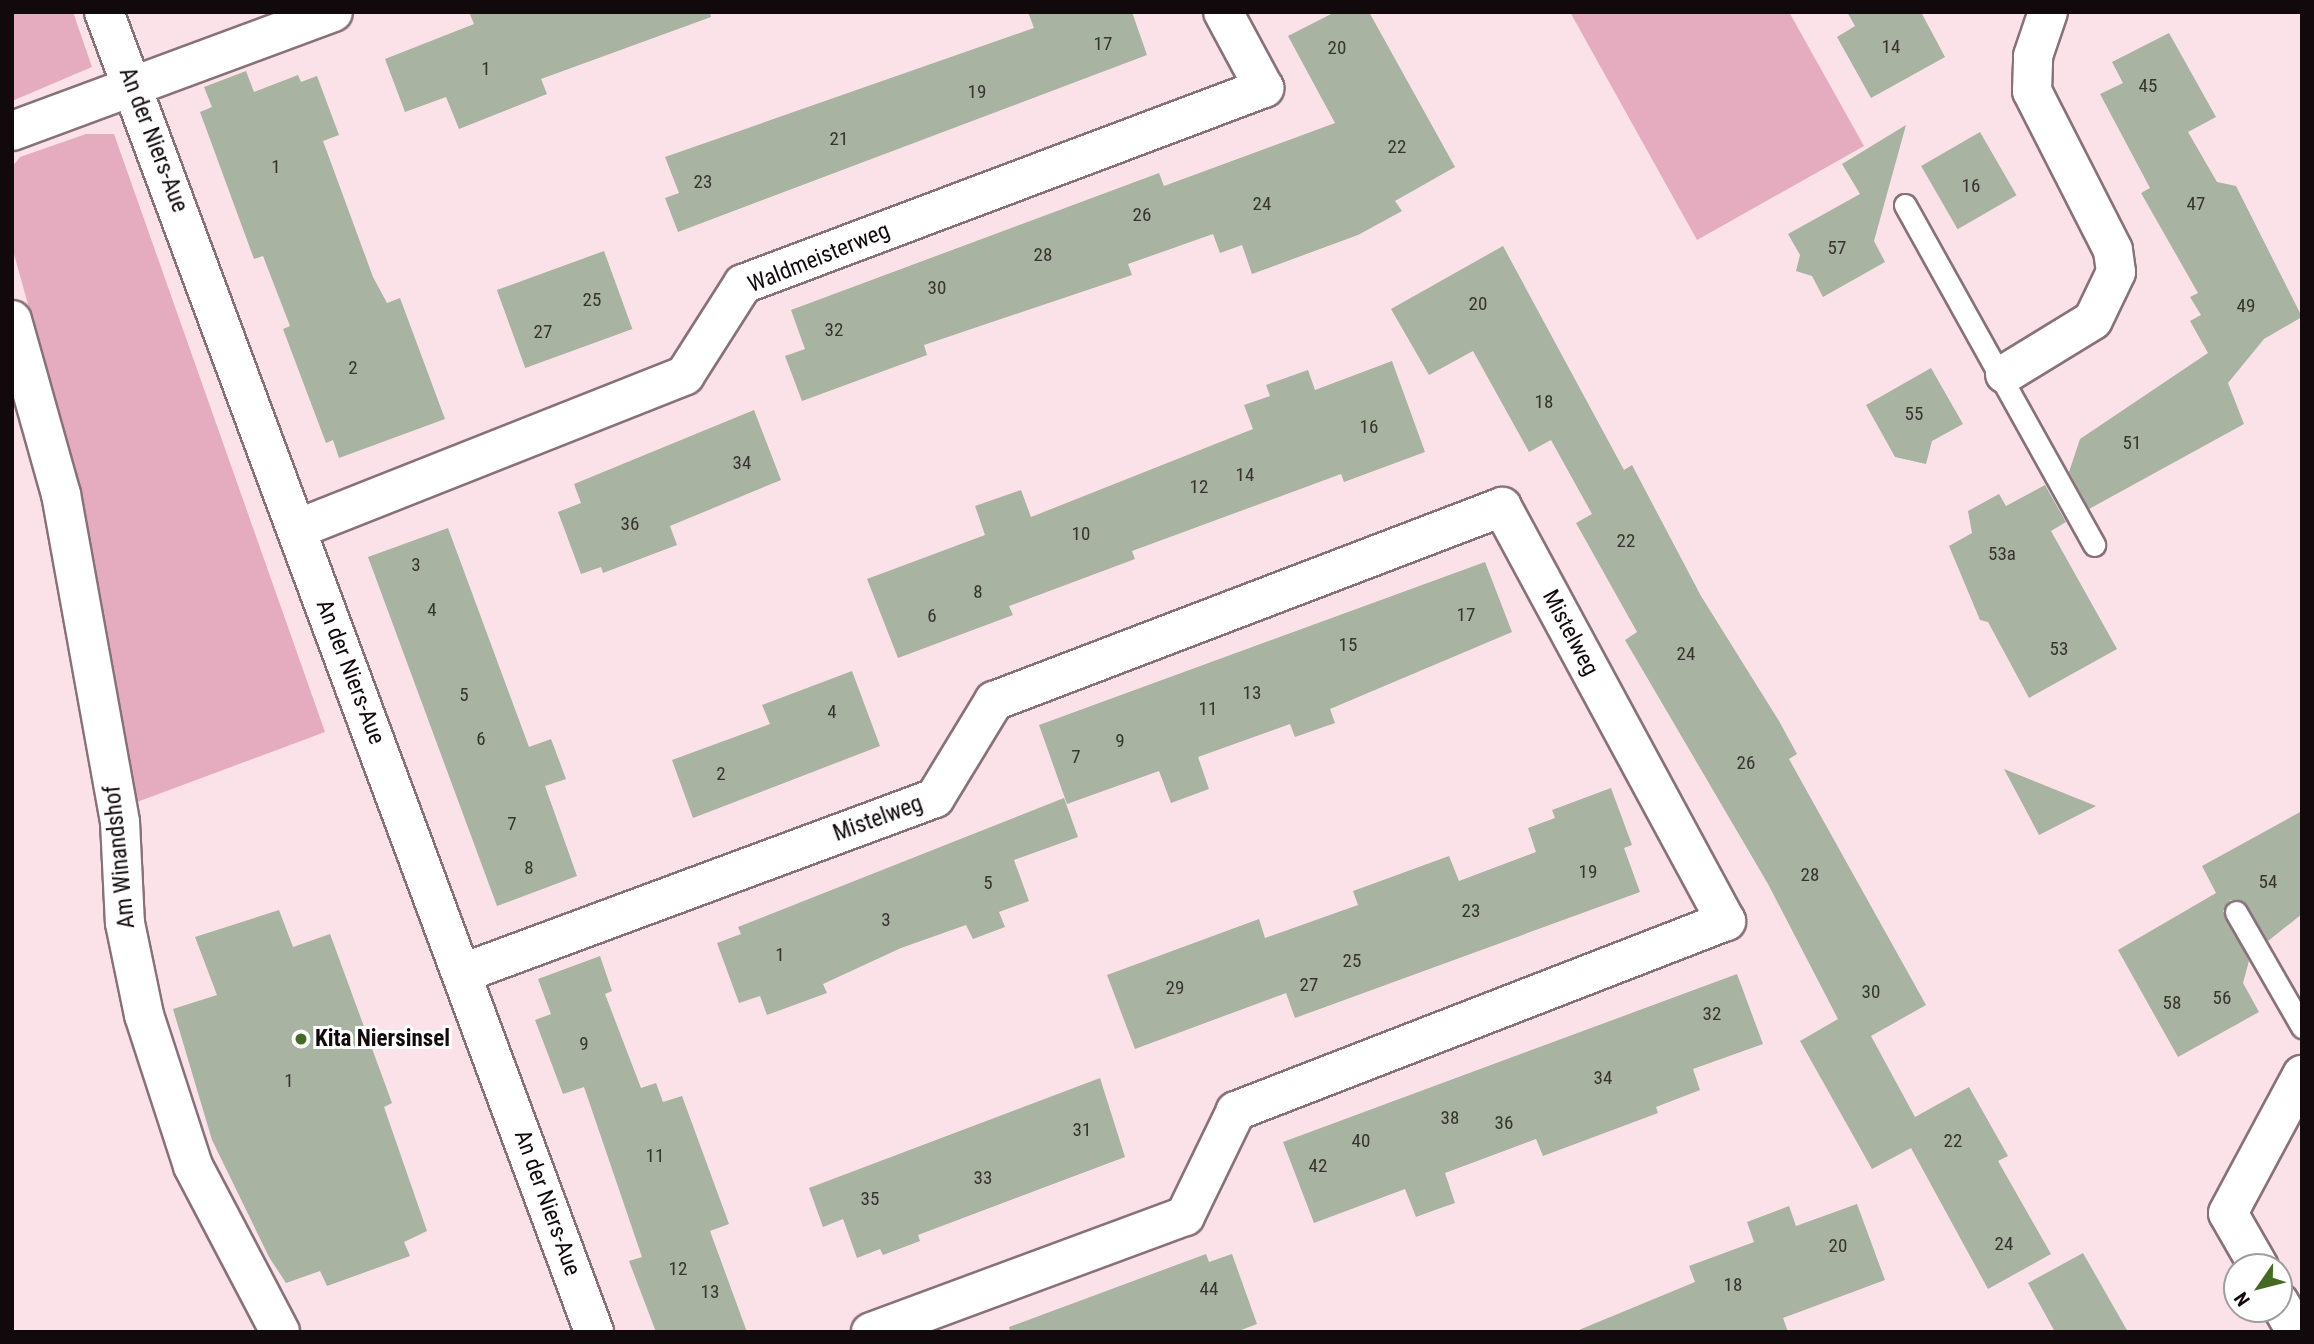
<!DOCTYPE html>
<style>
body{margin:0}
#map{position:relative;width:2314px;height:1344px;overflow:hidden;background:#fbe2e9;font-family:"Roboto Condensed",sans-serif}
div>[style]{position:absolute}
.green>*{inset:0;background:#e5abbe}
.building>*{inset:0;background:#a8b3a1;transform-origin:0 0}
.roads{filter:drop-shadow(2px 0 #887279) drop-shadow(-2px 0 #887279) drop-shadow(0 2px #887279) drop-shadow(0 -2px #887279)}
.lane>*{height:21px;margin:-10.5px;padding:0 10.5px;transform-origin:10.5px;border-radius:10.5px;background:#fff}
.street>*{height:38px;margin:-19px;padding:0 19px;transform-origin:19px;border-radius:19px;background:#fff}
.dots>*{width:19px;height:19px;translate:-50% -50%;box-sizing:border-box;border:4px solid #fff;border-radius:50%}
span{translate:-50% -50%;white-space:nowrap;text-align:center;line-height:1.15;-webkit-text-stroke:6px #fff;paint-order:stroke}
.number-label{font-size:19px;color:#373430}
.number-label span{-webkit-text-stroke-width:0}
.street-label{font-size:23px;color:#11090b}
.poi-label{font-size:23px;color:#11090b;font-weight:700}
.left{translate:0 -50%;text-align:left}
.frame{position:absolute;inset:0;border:14px solid #11090b;pointer-events:none}
.north{position:absolute;left:2223px;top:1253px;width:70px;height:70px;box-sizing:border-box;background:#fff;border:2px solid #a09d9d;border-radius:50%;rotate:235deg;font-size:19px;font-weight:700;line-height:28px;text-align:center;color:#11090b}
.north::after{content:'';display:block;margin:auto;width:24px;height:32px;background:#456a24;clip-path:polygon(50% 0,100% 100%,50% 72%,0 100%)}
</style>
<div id="map">
<div class="green">
<i style="clip-path:polygon(12px 12px,73px 12px,92px 67px,12px 101px)"></i>
<i style="clip-path:polygon(1570px 12px,1789px 12px,1864px 146px,1697px 240px)"></i>
<i style="clip-path:polygon(86px 134px,114px 134px,325px 732px,137px 802px,71px 458px,12px 247px,12px 167px,20px 157px)"></i>
</div>
<div class="building">
<i style="clip-path:polygon(469px 12px,710px 12px,711px 17px,541px 79px,547px 94px,459px 129px,446px 97px,405px 112px,385px 59px,474px 24px)"></i>
<i style="clip-path:polygon(1028px 12px,1132px 12px,1147px 55px,678px 232px,665px 198px,679px 193px,665px 157px,1034px 28px)"></i>
<i style="clip-path:polygon(1335px 12px,1369px 12px,1455px 167px,1395px 201px,1402px 211px,1358px 235px,1252px 274px,1242px 245px,1220px 253px,1213px 234px,1128px 264px,1132px 275px,924px 345px,927px 355px,802px 401px,785px 356px,805px 349px,791px 310px,1159px 173px,1164px 186px,1335px 123px,1288px 36px)"></i>
<i style="clip-path:polygon(1847px 12px,1921px 12px,1945px 57px,1871px 98px,1837px 37px,1855px 26px)"></i>
<i style="clip-path:polygon(2169px 33px,2216px 117px,2188px 132px,2217px 182px,2236px 186px,2302px 317px,2264px 339px,2228px 383px,2244px 424px,2089px 509px,2069px 472px,2080px 439px,2208px 353px,2190px 321px,2201px 315px,2190px 297px,2198px 293px,2141px 193px,2150px 188px,2100px 94px,2123px 83px,2112px 62px)"></i>
<i style="clip-path:polygon(246px 71px,254px 92px,298px 75px,301px 82px,317px 76px,339px 135px,323px 141px,373px 277px,387px 303px,400px 298px,445px 419px,339px 458px,333px 440px,326px 443px,283px 329px,290px 326px,263px 256px,254px 259px,200px 112px,212px 107px,204px 87px)"></i>
<i style="clip-path:polygon(1906px 125px,1874px 241px,1885px 262px,1823px 297px,1812px 276px,1796px 271px,1800px 255px,1788px 234px,1860px 194px,1842px 164px)"></i>
<i style="left:1980px;top:132px;width:73px;height:68px;rotate:60deg"></i>
<i style="clip-path:polygon(1503px 246px,1624px 470px,1632px 465px,1701px 596px,1779px 721px,1797px 754px,1789px 759px,1926px 1005px,1871px 1036px,1915px 1117px,1969px 1087px,2008px 1156px,1998px 1161px,2051px 1254px,1988px 1289px,1911px 1148px,1872px 1169px,1800px 1041px,1838px 1019px,1768px 884px,1625px 640px,1637px 632px,1576px 523px,1592px 514px,1551px 440px,1529px 452px,1473px 351px,1429px 375px,1391px 309px)"></i>
<i style="left:604px;top:251px;width:83px;height:114px;rotate:70deg"></i>
<i style="clip-path:polygon(1392px 361px,1425px 452px,1344px 482px,1341px 474px,1132px 551px,1135px 559px,1009px 606px,1013px 615px,898px 658px,867px 579px,985px 535px,975px 506px,1021px 490px,1031px 517px,1253px 429px,1244px 405px,1270px 396px,1266px 385px,1308px 370px,1315px 390px)"></i>
<i style="clip-path:polygon(1931px 368px,1963px 424px,1932px 441px,1926px 464px,1895px 457px,1866px 405px)"></i>
<i style="clip-path:polygon(754px 410px,781px 480px,670px 526px,677px 545px,603px 573px,601px 567px,581px 574px,558px 512px,581px 503px,574px 484px)"></i>
<i style="clip-path:polygon(2045px 485px,2066px 522px,2051px 531px,2117px 649px,2029px 698px,1988px 622px,1980px 620px,1949px 546px,1972px 533px,1968px 511px,1999px 494px,2006px 506px)"></i>
<i style="clip-path:polygon(448px 528px,529px 747px,551px 739px,566px 779px,545px 786px,577px 876px,497px 906px,368px 557px)"></i>
<i style="clip-path:polygon(1485px 562px,1512px 632px,1330px 709px,1335px 723px,1295px 737px,1290px 724px,1198px 757px,1209px 789px,1171px 803px,1159px 771px,1067px 804px,1039px 725px)"></i>
<i style="clip-path:polygon(852px 671px,880px 746px,693px 818px,672px 760px,770px 724px,762px 705px)"></i>
<i style="clip-path:polygon(2004px 769px,2096px 806px,2039px 835px)"></i>
<i style="clip-path:polygon(1611px 788px,1632px 845px,1624px 848px,1640px 892px,1295px 1018px,1286px 993px,1135px 1049px,1107px 975px,1259px 919px,1265px 938px,1358px 905px,1353px 891px,1449px 856px,1459px 881px,1536px 852px,1528px 828px,1555px 818px,1552px 810px)"></i>
<i style="clip-path:polygon(1064px 798px,1078px 837px,1014px 860px,1029px 901px,999px 912px,1005px 927px,973px 939px,966px 925px,901px 948px,823px 984px,827px 993px,767px 1015px,760px 996px,739px 1003px,717px 943px,741px 934px,738px 927px)"></i>
<i style="clip-path:polygon(2302px 811px,2302px 914px,2268px 941px,2243px 901px,2230px 900px,2223px 911px,2249px 961px,2243px 983px,2259px 1012px,2178px 1057px,2118px 950px,2216px 893px,2202px 866px)"></i>
<i style="clip-path:polygon(279px 910px,293px 947px,330px 934px,392px 1103px,384px 1107px,427px 1231px,404px 1242px,410px 1256px,327px 1286px,320px 1271px,286px 1283px,269px 1257px,212px 1140px,173px 1009px,217px 995px,195px 937px)"></i>
<i style="clip-path:polygon(600px 956px,612px 991px,605px 994px,641px 1088px,656px 1083px,663px 1102px,682px 1096px,729px 1224px,710px 1231px,747px 1332px,656px 1332px,629px 1261px,642px 1257px,584px 1087px,563px 1094px,535px 1020px,551px 1014px,538px 979px)"></i>
<i style="clip-path:polygon(1737px 974px,1763px 1044px,1693px 1069px,1700px 1090px,1656px 1107px,1658px 1113px,1543px 1156px,1536px 1139px,1445px 1173px,1455px 1203px,1435px 1210px,1416px 1217px,1405px 1189px,1314px 1223px,1283px 1142px)"></i>
<i style="clip-path:polygon(1100px 1078px,1125px 1157px,918px 1235px,920px 1241px,883px 1255px,880px 1249px,857px 1258px,843px 1219px,823px 1227px,809px 1188px)"></i>
<i style="clip-path:polygon(1857px 1204px,1885px 1280px,1783px 1318px,1788px 1332px,1574px 1332px,1695px 1282px,1689px 1266px,1754px 1242px,1747px 1222px,1789px 1206px,1796px 1226px)"></i>
<i style="clip-path:polygon(2083px 1253px,2128px 1332px,2055px 1332px,2028px 1283px)"></i>
<i style="clip-path:polygon(1206px 1254px,1209px 1262px,1232px 1254px,1257px 1324px,1236px 1332px,1010px 1332px,1009px 1327px)"></i>
</div>
<div class="roads">
<div class="lane">
<i style="left:1905px;top:205px;width:389px;rotate:60.9deg"></i>
<i style="left:2236px;top:912px;width:133px;rotate:60.1deg"></i>
</div>
<div class="street">
<i style="left:104px;top:12px;width:1408px;rotate:69.63deg"></i>
<i style="left:12px;top:131px;width:342px;rotate:-20.3deg"></i>
<i style="left:12px;top:320px;width:181px;rotate:74.3deg"></i>
<i style="left:61px;top:494px;width:333px;rotate:79.8deg"></i>
<i style="left:120px;top:822px;width:101px;rotate:87.2deg"></i>
<i style="left:125px;top:923px;width:94px;rotate:78.3deg"></i>
<i style="left:144px;top:1015px;width:159px;rotate:72deg"></i>
<i style="left:193px;top:1166px;width:187px;rotate:62.3deg"></i>
<i style="left:2005px;top:374px;width:103px;rotate:-31.5deg"></i>
<i style="left:2093px;top:320px;width:53px;rotate:-64.4deg"></i>
<i style="left:2116px;top:272px;width:22px;rotate:-98deg"></i>
<i style="left:2113px;top:250px;width:178px;rotate:-117deg"></i>
<i style="left:2032px;top:91px;width:35px;rotate:-88deg"></i>
<i style="left:2033px;top:56px;width:46px;rotate:-71.2deg"></i>
<i style="left:297px;top:529px;width:417px;rotate:-21.6deg"></i>
<i style="left:685px;top:375px;width:108px;rotate:-57.5deg"></i>
<i style="left:743px;top:284px;width:557px;rotate:-20.62deg"></i>
<i style="left:1264px;top:88px;width:86px;rotate:-118.3deg"></i>
<i style="left:463px;top:973px;width:503px;rotate:-20.34deg"></i>
<i style="left:935px;top:798px;width:114px;rotate:-58.7deg"></i>
<i style="left:994px;top:701px;width:544px;rotate:-20.9deg"></i>
<i style="left:1502px;top:507px;width:471px;rotate:61.6deg"></i>
<i style="left:1726px;top:921px;width:526px;rotate:158.81deg"></i>
<i style="left:1236px;top:1111px;width:117px;rotate:115.9deg"></i>
<i style="left:1185px;top:1216px;width:335px;rotate:159.7deg"></i>
<i style="left:2259px;top:1267px;width:62px;rotate:-119.9deg"></i>
<i style="left:2228px;top:1213px;width:157px;rotate:-61.8deg"></i>
<i style="left:2279px;top:1302px;width:34px;rotate:60deg"></i>
</div>
</div>
<div class="dots">
<i style="left:301px;top:1039px;background:#456a24"></i>
</div>
<div class="number-label">
<span style="left:1103px;top:44px">17</span>
<span style="left:1891px;top:47px">14</span>
<span style="left:1337px;top:48px">20</span>
<span style="left:486px;top:69px">1</span>
<span style="left:2148px;top:86px">45</span>
<span style="left:977px;top:92px">19</span>
<span style="left:839px;top:139px">21</span>
<span style="left:1397px;top:147px">22</span>
<span style="left:276px;top:167px">1</span>
<span style="left:703px;top:182px">23</span>
<span style="left:1971px;top:186px">16</span>
<span style="left:1262px;top:204px">24</span>
<span style="left:2196px;top:204px">47</span>
<span style="left:1142px;top:215px">26</span>
<span style="left:1837px;top:248px">57</span>
<span style="left:1043px;top:255px">28</span>
<span style="left:937px;top:288px">30</span>
<span style="left:592px;top:300px">25</span>
<span style="left:1478px;top:304px">20</span>
<span style="left:2246px;top:306px">49</span>
<span style="left:834px;top:330px">32</span>
<span style="left:543px;top:332px">27</span>
<span style="left:353px;top:368px">2</span>
<span style="left:1544px;top:402px">18</span>
<span style="left:1914px;top:414px">55</span>
<span style="left:1369px;top:427px">16</span>
<span style="left:2132px;top:443px">51</span>
<span style="left:742px;top:463px">34</span>
<span style="left:1245px;top:475px">14</span>
<span style="left:1199px;top:487px">12</span>
<span style="left:630px;top:524px">36</span>
<span style="left:1081px;top:534px">10</span>
<span style="left:1626px;top:541px">22</span>
<span style="left:2002px;top:554px">53a</span>
<span style="left:416px;top:565px">3</span>
<span style="left:978px;top:592px">8</span>
<span style="left:432px;top:610px">4</span>
<span style="left:1466px;top:615px">17</span>
<span style="left:932px;top:616px">6</span>
<span style="left:1348px;top:645px">15</span>
<span style="left:2059px;top:649px">53</span>
<span style="left:1686px;top:654px">24</span>
<span style="left:1252px;top:693px">13</span>
<span style="left:464px;top:695px">5</span>
<span style="left:1208px;top:709px">11</span>
<span style="left:832px;top:712px">4</span>
<span style="left:481px;top:739px">6</span>
<span style="left:1120px;top:741px">9</span>
<span style="left:1076px;top:757px">7</span>
<span style="left:1746px;top:763px">26</span>
<span style="left:721px;top:774px">2</span>
<span style="left:512px;top:824px">7</span>
<span style="left:529px;top:868px">8</span>
<span style="left:1588px;top:872px">19</span>
<span style="left:1810px;top:875px">28</span>
<span style="left:2268px;top:882px">54</span>
<span style="left:988px;top:883px">5</span>
<span style="left:1471px;top:911px">23</span>
<span style="left:886px;top:920px">3</span>
<span style="left:780px;top:955px">1</span>
<span style="left:1352px;top:961px">25</span>
<span style="left:1309px;top:985px">27</span>
<span style="left:1175px;top:988px">29</span>
<span style="left:1871px;top:992px">30</span>
<span style="left:2222px;top:998px">56</span>
<span style="left:2172px;top:1003px">58</span>
<span style="left:1712px;top:1014px">32</span>
<span style="left:584px;top:1044px">9</span>
<span style="left:1603px;top:1078px">34</span>
<span style="left:289px;top:1081px">1</span>
<span style="left:1450px;top:1118px">38</span>
<span style="left:1504px;top:1123px">36</span>
<span style="left:1082px;top:1130px">31</span>
<span style="left:1361px;top:1141px">40</span>
<span style="left:1953px;top:1141px">22</span>
<span style="left:655px;top:1156px">11</span>
<span style="left:1318px;top:1166px">42</span>
<span style="left:983px;top:1178px">33</span>
<span style="left:870px;top:1199px">35</span>
<span style="left:2004px;top:1244px">24</span>
<span style="left:1838px;top:1246px">20</span>
<span style="left:678px;top:1269px">12</span>
<span style="left:1733px;top:1285px">18</span>
<span style="left:1209px;top:1289px">44</span>
<span style="left:710px;top:1292px">13</span>
</div>
<div class="street-label">
<span style="left:153px;top:140px;rotate:69deg">An der Niers-Aue</span>
<span style="left:819px;top:258px;rotate:-22deg">Waldmeisterweg</span>
<span style="left:1570px;top:633px;rotate:62deg">Mistelweg</span>
<span style="left:350px;top:672px;rotate:69deg">An der Niers-Aue</span>
<span style="left:878px;top:819px;rotate:-20deg">Mistelweg</span>
<span style="left:120px;top:857px;rotate:-96deg">Am Winandshof</span>
<span style="left:547px;top:1203px;rotate:70deg">An der Niers-Aue</span>
</div>
<div class="poi-label">
<span class="left" style="left:315px;top:1039px">Kita Niersinsel</span>
</div>
<div class="frame"></div>
<div class="north">N</div>
</div>
